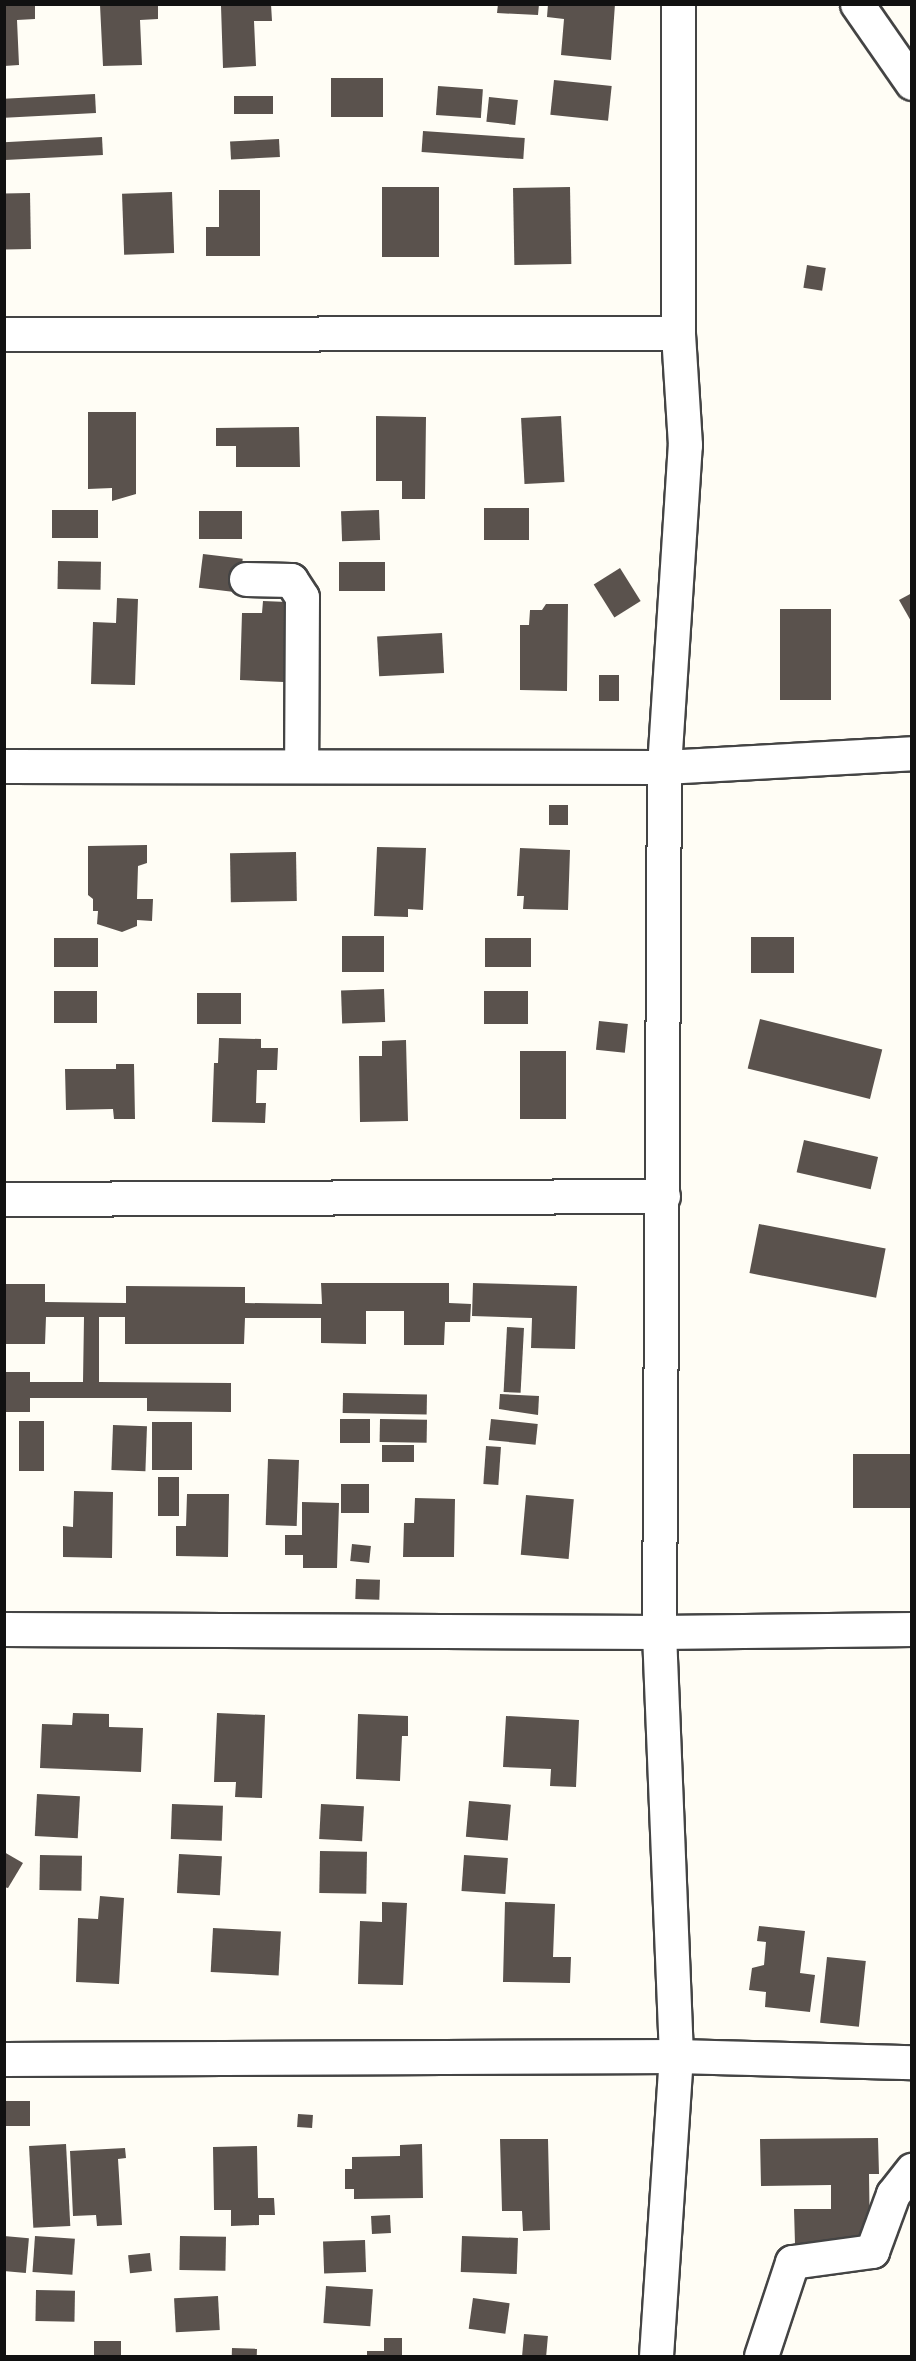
<!DOCTYPE html>
<style>
body{margin:0}
#map{position:relative;width:916px;height:2361px;overflow:hidden;background:#fffdf5;font-family:Lora,serif}
div>[style]{position:absolute}
.building>*{inset:0;background:#5a524d;transform-origin:0 0}
.roads{filter:drop-shadow(2px 0 #444) drop-shadow(-2px 0 #444) drop-shadow(0 2px #444) drop-shadow(0 -2px #444)}
.minor>*{height:33px;margin:-16.5px;padding:0 16.5px;transform-origin:16.5px;border-radius:16.5px;background:#fff}
span{translate:-50% -50%;white-space:nowrap;text-align:center;line-height:1.15;-webkit-text-stroke:6px #fff;paint-order:stroke}
.frame{position:absolute;inset:0;border:6px solid #111;pointer-events:none}
</style>
<div id="map">
<div class="building">
<i style="clip-path:polygon(4px 4px,35px 4px,35px 19px,17px 20px,19px 65px,4px 66px)"></i>
<i style="clip-path:polygon(158px 4px,158px 19px,140px 20px,142px 65px,103px 66px,100px 5px)"></i>
<i style="clip-path:polygon(271px 4px,272px 21px,254px 21px,256px 66px,223px 68px,221px 6px)"></i>
<i style="clip-path:polygon(498px 4px,539px 4px,538px 15px,497px 13px)"></i>
<i style="clip-path:polygon(548px 4px,615px 4px,611px 60px,561px 55px,564px 19px,547px 17px)"></i>
<i style="left:331px;top:78px;width:52px;height:39px"></i>
<i style="left:554px;top:80px;width:58px;height:35px;rotate:6deg"></i>
<i style="left:438px;top:86px;width:45px;height:29px;rotate:4deg"></i>
<i style="left:95px;top:94px;width:19px;height:91px;rotate:87deg"></i>
<i style="left:234px;top:96px;width:39px;height:18px"></i>
<i style="left:489px;top:97px;width:29px;height:25px;rotate:6deg"></i>
<i style="left:423px;top:131px;width:102px;height:21px;rotate:4deg"></i>
<i style="left:102px;top:137px;width:18px;height:98px;rotate:87deg"></i>
<i style="left:279px;top:139px;width:18px;height:49px;rotate:87deg"></i>
<i style="left:382px;top:187px;width:57px;height:70px"></i>
<i style="left:570px;top:187px;width:77px;height:57px;rotate:89deg"></i>
<i style="clip-path:polygon(219px 190px,260px 190px,260px 256px,206px 256px,206px 227px,219px 227px)"></i>
<i style="left:172px;top:192px;width:61px;height:50px;rotate:88deg"></i>
<i style="left:30px;top:193px;width:56px;height:26px;rotate:89deg"></i>
<i style="left:807px;top:265px;width:19px;height:23px;rotate:9deg"></i>
<i style="clip-path:polygon(88px 412px,136px 412px,136px 494px,112px 501px,112px 488px,88px 489px)"></i>
<i style="clip-path:polygon(376px 416px,426px 417px,425px 499px,402px 499px,402px 481px,376px 481px)"></i>
<i style="left:561px;top:416px;width:66px;height:40px;rotate:87deg"></i>
<i style="clip-path:polygon(299px 427px,300px 467px,236px 467px,236px 446px,216px 446px,216px 428px)"></i>
<i style="left:484px;top:508px;width:45px;height:32px"></i>
<i style="left:52px;top:510px;width:46px;height:28px"></i>
<i style="left:379px;top:510px;width:30px;height:38px;rotate:88deg"></i>
<i style="left:199px;top:511px;width:43px;height:28px"></i>
<i style="left:203px;top:554px;width:40px;height:34px;rotate:7deg"></i>
<i style="left:58px;top:561px;width:43px;height:28px;rotate:1deg"></i>
<i style="left:339px;top:562px;width:46px;height:29px"></i>
<i style="left:620px;top:568px;width:39px;height:31px;rotate:58deg"></i>
<i style="clip-path:polygon(912px 593px,912px 623px,899px 600px)"></i>
<i style="clip-path:polygon(117px 598px,138px 599px,135px 685px,91px 684px,93px 622px,116px 623px)"></i>
<i style="clip-path:polygon(263px 601px,287px 602px,284px 682px,240px 680px,242px 613px,262px 613px)"></i>
<i style="clip-path:polygon(546px 604px,568px 604px,567px 691px,520px 690px,520px 625px,529px 625px,530px 610px,542px 610px)"></i>
<i style="left:780px;top:609px;width:51px;height:91px"></i>
<i style="left:442px;top:633px;width:40px;height:65px;rotate:87deg"></i>
<i style="left:599px;top:675px;width:20px;height:26px"></i>
<i style="left:549px;top:805px;width:19px;height:20px"></i>
<i style="clip-path:polygon(147px 845px,147px 863px,138px 866px,137px 899px,153px 899px,152px 921px,137px 920px,137px 926px,122px 932px,97px 924px,98px 911px,93px 911px,93px 899px,88px 895px,88px 846px)"></i>
<i style="clip-path:polygon(377px 847px,426px 848px,423px 910px,408px 909px,408px 917px,374px 916px)"></i>
<i style="clip-path:polygon(520px 848px,570px 850px,568px 910px,523px 909px,524px 896px,517px 896px)"></i>
<i style="left:296px;top:852px;width:49px;height:66px;rotate:89deg"></i>
<i style="left:342px;top:936px;width:42px;height:36px"></i>
<i style="left:751px;top:937px;width:43px;height:36px"></i>
<i style="left:54px;top:938px;width:44px;height:29px"></i>
<i style="left:485px;top:938px;width:46px;height:29px"></i>
<i style="left:384px;top:989px;width:33px;height:43px;rotate:88deg"></i>
<i style="left:54px;top:991px;width:43px;height:32px"></i>
<i style="left:484px;top:991px;width:44px;height:33px"></i>
<i style="left:197px;top:993px;width:44px;height:31px"></i>
<i style="left:760px;top:1019px;width:126px;height:51px;rotate:14deg"></i>
<i style="left:599px;top:1021px;width:29px;height:29px;rotate:6deg"></i>
<i style="clip-path:polygon(219px 1038px,261px 1039px,261px 1048px,278px 1048px,277px 1070px,257px 1070px,256px 1103px,266px 1103px,265px 1123px,212px 1122px,214px 1063px,218px 1063px)"></i>
<i style="clip-path:polygon(406px 1040px,408px 1121px,360px 1122px,359px 1056px,382px 1056px,382px 1041px)"></i>
<i style="left:520px;top:1051px;width:46px;height:68px"></i>
<i style="clip-path:polygon(116px 1064px,134px 1064px,135px 1119px,114px 1119px,113px 1109px,66px 1110px,65px 1069px,116px 1069px)"></i>
<i style="left:804px;top:1140px;width:76px;height:33px;rotate:13deg"></i>
<i style="left:759px;top:1224px;width:129px;height:50px;rotate:11deg"></i>
<i style="clip-path:polygon(321px 1283px,449px 1283px,449px 1303px,471px 1304px,470px 1322px,445px 1322px,444px 1345px,404px 1345px,404px 1311px,366px 1311px,366px 1344px,321px 1343px,321px 1318px,245px 1318px,244px 1344px,125px 1344px,125px 1317px,99px 1317px,99px 1382px,231px 1383px,231px 1412px,147px 1411px,147px 1398px,30px 1398px,30px 1412px,5px 1412px,5px 1372px,30px 1372px,30px 1382px,83px 1382px,84px 1317px,46px 1317px,45px 1344px,4px 1344px,4px 1284px,45px 1284px,45px 1302px,126px 1303px,126px 1286px,245px 1287px,245px 1303px,322px 1304px)"></i>
<i style="clip-path:polygon(473px 1283px,577px 1286px,575px 1349px,531px 1348px,532px 1318px,472px 1316px)"></i>
<i style="left:507px;top:1327px;width:17px;height:65px;rotate:3deg"></i>
<i style="left:343px;top:1393px;width:84px;height:20px;rotate:1deg"></i>
<i style="clip-path:polygon(500px 1394px,539px 1396px,538px 1415px,499px 1409px)"></i>
<i style="left:340px;top:1419px;width:30px;height:24px"></i>
<i style="left:380px;top:1419px;width:47px;height:23px;rotate:1deg"></i>
<i style="left:491px;top:1419px;width:47px;height:21px;rotate:6deg"></i>
<i style="left:19px;top:1421px;width:25px;height:50px"></i>
<i style="left:152px;top:1422px;width:40px;height:48px"></i>
<i style="left:113px;top:1425px;width:34px;height:45px;rotate:2deg"></i>
<i style="left:382px;top:1445px;width:32px;height:17px"></i>
<i style="left:486px;top:1446px;width:15px;height:38px;rotate:4deg"></i>
<i style="left:853px;top:1454px;width:59px;height:54px"></i>
<i style="left:268px;top:1459px;width:31px;height:66px;rotate:2deg"></i>
<i style="left:158px;top:1477px;width:21px;height:39px"></i>
<i style="left:341px;top:1484px;width:28px;height:29px"></i>
<i style="clip-path:polygon(74px 1491px,113px 1492px,112px 1558px,63px 1557px,63px 1526px,73px 1527px)"></i>
<i style="clip-path:polygon(187px 1494px,229px 1494px,228px 1557px,176px 1556px,176px 1526px,186px 1526px)"></i>
<i style="left:526px;top:1495px;width:48px;height:60px;rotate:5deg"></i>
<i style="clip-path:polygon(415px 1498px,455px 1499px,454px 1557px,403px 1557px,404px 1523px,414px 1523px)"></i>
<i style="clip-path:polygon(302px 1502px,339px 1503px,337px 1568px,303px 1568px,303px 1555px,285px 1555px,285px 1535px,302px 1535px)"></i>
<i style="left:352px;top:1544px;width:19px;height:17px;rotate:6deg"></i>
<i style="left:356px;top:1579px;width:24px;height:20px;rotate:2deg"></i>
<i style="clip-path:polygon(73px 1713px,109px 1714px,109px 1727px,143px 1728px,141px 1772px,40px 1768px,42px 1724px,72px 1725px)"></i>
<i style="clip-path:polygon(217px 1713px,265px 1715px,262px 1798px,235px 1797px,236px 1782px,214px 1782px)"></i>
<i style="clip-path:polygon(358px 1714px,408px 1716px,408px 1736px,402px 1736px,400px 1781px,356px 1779px)"></i>
<i style="clip-path:polygon(506px 1716px,579px 1720px,576px 1787px,550px 1786px,551px 1769px,503px 1767px)"></i>
<i style="left:37px;top:1794px;width:43px;height:42px;rotate:3deg"></i>
<i style="left:469px;top:1801px;width:42px;height:36px;rotate:5deg"></i>
<i style="left:172px;top:1804px;width:51px;height:35px;rotate:2deg"></i>
<i style="left:321px;top:1804px;width:43px;height:35px;rotate:3deg"></i>
<i style="left:320px;top:1851px;width:47px;height:42px;rotate:1deg"></i>
<i style="clip-path:polygon(4px 1852px,23px 1863px,8px 1888px,4px 1887px)"></i>
<i style="left:179px;top:1854px;width:43px;height:39px;rotate:3deg"></i>
<i style="left:40px;top:1855px;width:42px;height:35px;rotate:1deg"></i>
<i style="left:464px;top:1855px;width:44px;height:36px;rotate:4deg"></i>
<i style="clip-path:polygon(100px 1896px,124px 1898px,119px 1984px,76px 1982px,78px 1918px,98px 1919px)"></i>
<i style="clip-path:polygon(382px 1902px,407px 1903px,403px 1985px,358px 1984px,360px 1921px,382px 1922px)"></i>
<i style="clip-path:polygon(505px 1902px,555px 1904px,553px 1957px,571px 1957px,570px 1983px,503px 1982px)"></i>
<i style="clip-path:polygon(759px 1926px,805px 1931px,800px 1973px,815px 1975px,810px 2012px,765px 2007px,766px 1992px,749px 1990px,752px 1968px,764px 1965px,766px 1942px,757px 1941px)"></i>
<i style="left:213px;top:1928px;width:68px;height:44px;rotate:3deg"></i>
<i style="left:827px;top:1957px;width:39px;height:66px;rotate:6deg"></i>
<i style="left:4px;top:2101px;width:26px;height:25px"></i>
<i style="left:298px;top:2114px;width:15px;height:13px;rotate:4deg"></i>
<i style="clip-path:polygon(878px 2138px,879px 2174px,869px 2174px,870px 2243px,795px 2244px,794px 2209px,831px 2209px,831px 2185px,761px 2186px,760px 2139px)"></i>
<i style="clip-path:polygon(500px 2139px,548px 2139px,550px 2230px,523px 2231px,522px 2211px,502px 2211px)"></i>
<i style="left:66px;top:2144px;width:82px;height:37px;rotate:87deg"></i>
<i style="clip-path:polygon(422px 2144px,423px 2198px,354px 2199px,354px 2189px,345px 2189px,345px 2169px,352px 2169px,352px 2157px,400px 2156px,400px 2145px)"></i>
<i style="clip-path:polygon(257px 2146px,258px 2198px,274px 2198px,275px 2215px,259px 2215px,259px 2225px,231px 2226px,231px 2210px,214px 2210px,213px 2147px)"></i>
<i style="clip-path:polygon(125px 2148px,126px 2158px,118px 2159px,122px 2225px,97px 2226px,96px 2215px,73px 2216px,70px 2151px)"></i>
<i style="left:390px;top:2215px;width:18px;height:19px;rotate:87deg"></i>
<i style="left:4px;top:2236px;width:25px;height:35px;rotate:5deg"></i>
<i style="left:35px;top:2236px;width:40px;height:36px;rotate:4deg"></i>
<i style="left:180px;top:2236px;width:46px;height:34px;rotate:1deg"></i>
<i style="left:462px;top:2236px;width:56px;height:36px;rotate:2deg"></i>
<i style="left:365px;top:2240px;width:32px;height:42px;rotate:88deg"></i>
<i style="left:150px;top:2253px;width:18px;height:22px;rotate:84deg"></i>
<i style="left:326px;top:2286px;width:47px;height:37px;rotate:4deg"></i>
<i style="left:36px;top:2290px;width:39px;height:31px;rotate:1deg"></i>
<i style="left:218px;top:2296px;width:34px;height:44px;rotate:87deg"></i>
<i style="left:473px;top:2298px;width:37px;height:31px;rotate:8deg"></i>
<i style="left:524px;top:2334px;width:24px;height:22px;rotate:5deg"></i>
<i style="clip-path:polygon(384px 2338px,402px 2338px,402px 2356px,367px 2356px,367px 2351px,384px 2351px)"></i>
<i style="left:94px;top:2341px;width:27px;height:15px"></i>
<i style="left:232px;top:2348px;width:25px;height:8px;rotate:2deg"></i>
</div>
<div class="roads">
<div class="minor">
<i style="left:857px;top:4px;width:96px;rotate:55.2deg"></i>
<i style="left:4px;top:334px;width:674px;rotate:-0.09deg"></i>
<i style="left:246px;top:579px;width:45px;rotate:1.3deg"></i>
<i style="left:291px;top:580px;width:20px;rotate:57deg"></i>
<i style="left:302px;top:597px;width:168px;rotate:90.3deg"></i>
<i style="left:4px;top:766px;width:660px;rotate:0.09deg"></i>
<i style="left:664px;top:767px;width:248px;rotate:-3.2deg"></i>
<i style="left:4px;top:1199px;width:659px;rotate:-0.26deg"></i>
<i style="left:4px;top:1629px;width:655px;rotate:0.26deg"></i>
<i style="left:659px;top:1632px;width:253px;rotate:-0.7deg"></i>
<i style="left:4px;top:2059px;width:672px;rotate:-0.26deg"></i>
<i style="left:676px;top:2056px;width:236px;rotate:1.5deg"></i>
<i style="left:656px;top:2356px;width:301px;rotate:-86.2deg"></i>
<i style="left:676px;top:2056px;width:424px;rotate:-92.3deg"></i>
<i style="left:659px;top:1632px;width:865px;rotate:-89.67deg"></i>
<i style="left:664px;top:767px;width:323px;rotate:-86.3deg"></i>
<i style="left:685px;top:445px;width:112px;rotate:-93.6deg"></i>
<i style="left:678px;top:333px;width:329px;rotate:-90deg"></i>
<i style="left:761px;top:2356px;width:99px;rotate:-71.7deg"></i>
<i style="left:792px;top:2262px;width:81px;rotate:-7.8deg"></i>
<i style="left:872px;top:2251px;width:61px;rotate:-69.8deg"></i>
<i style="left:893px;top:2194px;width:31px;rotate:-52deg"></i>
</div>
</div>
<div class="frame"></div>
</div>
